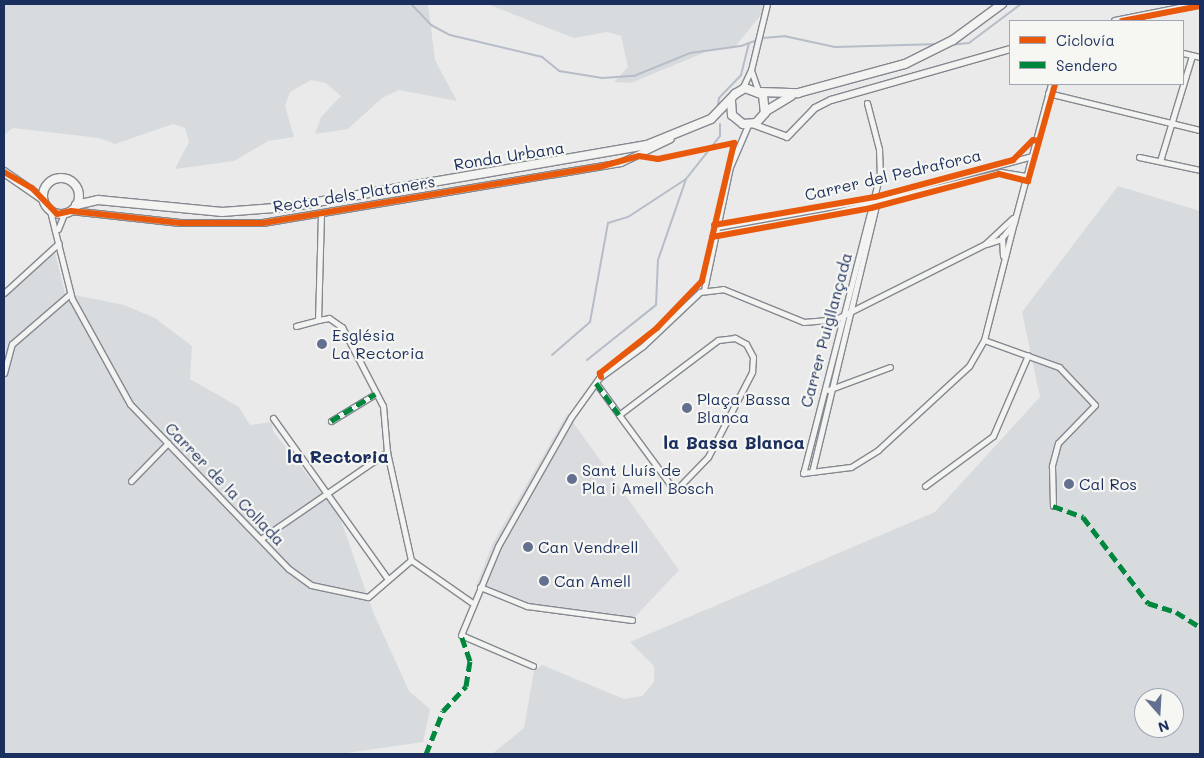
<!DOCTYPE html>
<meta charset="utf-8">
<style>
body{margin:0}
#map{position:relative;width:1204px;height:758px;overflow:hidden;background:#e9eae9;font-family:Mali,sans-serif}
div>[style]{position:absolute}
.built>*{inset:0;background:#d9dbde}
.green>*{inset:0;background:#d8dbde}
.stream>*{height:2px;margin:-1px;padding:0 1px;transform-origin:1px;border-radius:1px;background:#b7bdc8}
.roads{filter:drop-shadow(1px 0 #848890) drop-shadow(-1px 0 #848890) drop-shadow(0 1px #848890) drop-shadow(0 -1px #848890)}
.minor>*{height:5px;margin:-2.5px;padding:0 2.5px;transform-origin:2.5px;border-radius:2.5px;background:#f3f3f2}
.tertiary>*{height:6px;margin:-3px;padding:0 3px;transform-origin:3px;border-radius:3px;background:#f3f3f2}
.secondary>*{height:8px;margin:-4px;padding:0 4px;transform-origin:4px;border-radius:4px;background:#f3f3f2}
.secondary>.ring{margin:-4px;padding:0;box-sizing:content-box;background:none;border:8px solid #f3f3f2;border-radius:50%}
.quiet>*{height:5px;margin-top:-2.5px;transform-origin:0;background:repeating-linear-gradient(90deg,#00873e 0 10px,transparent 0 15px)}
.cycleway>*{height:6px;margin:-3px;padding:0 3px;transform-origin:3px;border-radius:3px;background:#e8590c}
.dots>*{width:14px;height:14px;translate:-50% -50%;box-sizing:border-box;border:2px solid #f6f6f2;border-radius:50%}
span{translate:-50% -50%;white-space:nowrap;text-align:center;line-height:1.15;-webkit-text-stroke:4.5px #f6f6f2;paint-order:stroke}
.street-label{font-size:16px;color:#1b2f5e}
.poi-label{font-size:16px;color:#1b2f5e}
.left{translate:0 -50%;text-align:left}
.neighbourhood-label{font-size:18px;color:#1b2f5e;font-weight:700}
.frame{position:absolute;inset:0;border:5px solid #1b2f5e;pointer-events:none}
.legend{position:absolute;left:1009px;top:20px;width:175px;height:65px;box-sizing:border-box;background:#f6f6f2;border:1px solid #9ea6b7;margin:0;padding:6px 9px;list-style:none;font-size:15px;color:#1b2f5e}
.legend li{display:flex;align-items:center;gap:10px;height:25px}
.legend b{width:25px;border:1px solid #9ea6b7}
.north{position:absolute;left:1134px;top:688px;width:50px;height:50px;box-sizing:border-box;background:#f6f6f2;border:1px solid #9ea6b7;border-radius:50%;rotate:161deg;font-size:14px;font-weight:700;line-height:20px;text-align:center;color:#1b2f5e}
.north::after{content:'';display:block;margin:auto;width:18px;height:22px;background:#63708f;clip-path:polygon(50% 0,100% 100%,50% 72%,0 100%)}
</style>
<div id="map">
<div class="built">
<i style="clip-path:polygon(567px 414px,679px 570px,632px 620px,527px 606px,476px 586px,493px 543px)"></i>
</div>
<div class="green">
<i style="clip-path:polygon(4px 4px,428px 4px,435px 60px,457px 101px,399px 90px,382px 98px,348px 129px,315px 134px,321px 117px,341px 96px,326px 83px,311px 80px,290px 92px,285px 106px,294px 137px,268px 141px,234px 161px,175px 169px,189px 142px,185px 128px,173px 124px,115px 144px,99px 138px,13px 128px,4px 135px)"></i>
<i style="clip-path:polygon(487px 4px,770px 4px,734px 48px,708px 51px,631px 83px,614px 82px,628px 67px,621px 36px,607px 32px,574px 38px)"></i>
<i style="clip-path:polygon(evenodd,1118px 186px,1200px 211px,1200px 754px,492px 754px,524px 728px,534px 671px,542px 665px,624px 699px,642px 696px,654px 682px,654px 666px,630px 642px,935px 512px,1040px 397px,1022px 312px,1118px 186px,1144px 698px,1174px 698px,1174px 728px,1144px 728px,1144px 698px)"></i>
<i style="clip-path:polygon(55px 253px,65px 293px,124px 305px,155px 318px,192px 346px,190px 379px,239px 407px,250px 425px,272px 422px,273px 431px,339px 515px,374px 614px,409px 691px,430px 709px,423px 742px,340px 754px,4px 754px,4px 296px)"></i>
</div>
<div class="stream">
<i style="left:411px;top:4px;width:29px;rotate:46deg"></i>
<i style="left:431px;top:25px;width:21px;rotate:28deg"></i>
<i style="left:450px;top:35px;width:95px;rotate:13.4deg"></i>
<i style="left:542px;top:57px;width:22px;rotate:39deg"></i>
<i style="left:559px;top:71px;width:44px;rotate:9.2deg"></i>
<i style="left:602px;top:78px;width:32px;rotate:-4deg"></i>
<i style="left:634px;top:76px;width:61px;rotate:-22.3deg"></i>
<i style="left:690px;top:53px;width:51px;rotate:-7.8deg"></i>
<i style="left:741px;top:46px;width:23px;rotate:-20deg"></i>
<i style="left:763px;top:38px;width:21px;rotate:-5deg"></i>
<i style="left:784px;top:36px;width:52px;rotate:12.2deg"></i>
<i style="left:835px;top:47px;width:105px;rotate:-1.6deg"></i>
<i style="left:949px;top:45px;width:20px;rotate:-6deg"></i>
<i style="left:969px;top:43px;width:65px;rotate:-36.9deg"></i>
<i style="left:718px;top:106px;width:8px;rotate:-83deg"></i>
<i style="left:719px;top:98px;width:32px;rotate:-46deg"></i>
<i style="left:741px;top:75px;width:32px;rotate:-76deg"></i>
<i style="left:552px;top:355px;width:50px;rotate:-41deg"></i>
<i style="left:590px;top:322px;width:101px;rotate:-79.7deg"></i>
<i style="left:608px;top:223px;width:21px;rotate:-17deg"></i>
<i style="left:628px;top:217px;width:69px;rotate:-33.2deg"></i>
<i style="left:686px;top:179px;width:55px;rotate:-51.7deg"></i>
<i style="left:720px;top:136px;width:12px;rotate:-90deg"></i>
<i style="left:587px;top:360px;width:88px;rotate:-38.6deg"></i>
<i style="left:656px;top:305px;width:45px;rotate:-87.5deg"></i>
<i style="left:658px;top:260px;width:86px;rotate:-70.9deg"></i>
</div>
<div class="roads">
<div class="minor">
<i style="left:1183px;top:53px;width:17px;rotate:13deg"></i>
<i style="left:751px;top:70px;width:21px;rotate:71deg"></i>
<i style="left:742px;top:89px;width:21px;rotate:-65deg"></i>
<i style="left:751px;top:70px;width:68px;rotate:-76.4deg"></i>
<i style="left:1048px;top:93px;width:156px;rotate:13.7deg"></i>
<i style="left:867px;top:103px;width:48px;rotate:75.4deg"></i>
<i style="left:879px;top:149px;width:25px;rotate:88deg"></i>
<i style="left:880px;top:174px;width:309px;rotate:104.4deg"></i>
<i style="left:803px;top:473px;width:48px;rotate:-7.1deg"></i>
<i style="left:851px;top:467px;width:32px;rotate:-32deg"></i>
<i style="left:878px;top:450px;width:124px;rotate:-42.7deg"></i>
<i style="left:969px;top:366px;width:30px;rotate:-60deg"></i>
<i style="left:984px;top:340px;width:118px;rotate:-75.7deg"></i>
<i style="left:1139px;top:157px;width:62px;rotate:12deg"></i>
<i style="left:1160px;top:161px;width:110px;rotate:-73.1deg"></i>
<i style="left:50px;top:211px;width:91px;rotate:76deg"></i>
<i style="left:72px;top:299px;width:120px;rotate:61.1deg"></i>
<i style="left:130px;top:404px;width:229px;rotate:46.1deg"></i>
<i style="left:289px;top:569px;width:27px;rotate:36deg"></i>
<i style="left:311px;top:585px;width:58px;rotate:11.9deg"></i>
<i style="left:368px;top:597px;width:57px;rotate:-40.7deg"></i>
<i style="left:321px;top:214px;width:106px;rotate:91.6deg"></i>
<i style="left:318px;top:320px;width:11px;rotate:-10deg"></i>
<i style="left:329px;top:318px;width:16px;rotate:35deg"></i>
<i style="left:342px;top:327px;width:89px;rotate:62.6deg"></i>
<i style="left:383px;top:406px;width:46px;rotate:85deg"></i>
<i style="left:387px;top:452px;width:111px;rotate:77.5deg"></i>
<i style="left:411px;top:560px;width:73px;rotate:35deg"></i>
<i style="left:717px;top:227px;width:158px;rotate:-10.2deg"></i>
<i style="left:873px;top:199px;width:165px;rotate:-15.1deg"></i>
<i style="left:58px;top:229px;width:16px;rotate:-68deg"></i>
<i style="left:715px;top:234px;width:118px;rotate:-10.3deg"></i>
<i style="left:831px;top:213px;width:175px;rotate:-13.6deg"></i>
<i style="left:1001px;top:172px;width:25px;rotate:9deg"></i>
<i style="left:1002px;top:237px;width:19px;rotate:87deg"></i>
<i style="left:986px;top:244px;width:16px;rotate:-18deg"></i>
<i style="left:1001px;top:239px;width:21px;rotate:-51deg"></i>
<i style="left:1014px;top:223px;width:144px;rotate:-75.1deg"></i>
<i style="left:704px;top:290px;width:126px;rotate:-78.1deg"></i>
<i style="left:730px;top:167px;width:46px;rotate:-66.8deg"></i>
<i style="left:4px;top:293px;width:74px;rotate:-42.3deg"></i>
<i style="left:296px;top:326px;width:23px;rotate:-15deg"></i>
<i style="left:984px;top:340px;width:80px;rotate:19.8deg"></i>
<i style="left:1059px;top:367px;width:52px;rotate:46.5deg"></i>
<i style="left:1095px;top:405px;width:53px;rotate:134.2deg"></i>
<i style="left:1058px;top:443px;width:24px;rotate:105deg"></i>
<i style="left:1052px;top:466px;width:40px;rotate:88.6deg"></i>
<i style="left:4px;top:373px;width:30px;rotate:-75deg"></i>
<i style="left:12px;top:344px;width:77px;rotate:-40.8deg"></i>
<i style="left:596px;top:383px;width:39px;rotate:54deg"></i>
<i style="left:619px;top:415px;width:94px;rotate:53.6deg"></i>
<i style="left:675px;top:491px;width:47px;rotate:-45.9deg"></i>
<i style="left:708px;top:457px;width:96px;rotate:-62.6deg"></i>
<i style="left:752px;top:372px;width:15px;rotate:-86deg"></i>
<i style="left:753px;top:357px;width:15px;rotate:-118deg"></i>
<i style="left:746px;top:344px;width:13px;rotate:-151deg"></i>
<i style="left:735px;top:338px;width:17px;rotate:173deg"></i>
<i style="left:718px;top:340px;width:124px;rotate:142.9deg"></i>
<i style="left:828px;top:390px;width:66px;rotate:-20.4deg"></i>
<i style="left:273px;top:418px;width:198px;rotate:54.5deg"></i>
<i style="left:331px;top:421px;width:52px;rotate:-31.5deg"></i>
<i style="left:812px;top:472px;width:278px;rotate:-76.5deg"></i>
<i style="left:131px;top:481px;width:53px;rotate:-45.8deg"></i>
<i style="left:925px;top:486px;width:84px;rotate:-36.3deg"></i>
<i style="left:993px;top:436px;width:88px;rotate:-66.6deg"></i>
<i style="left:262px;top:538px;width:152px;rotate:-34.5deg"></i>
<i style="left:480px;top:587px;width:51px;rotate:22deg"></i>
<i style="left:527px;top:606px;width:106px;rotate:7.6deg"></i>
<i style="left:533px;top:666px;width:78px;rotate:-156.7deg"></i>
<i style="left:461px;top:635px;width:96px;rotate:-67.4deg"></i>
<i style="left:498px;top:546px;width:148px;rotate:-60.5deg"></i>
<i style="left:571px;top:417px;width:48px;rotate:-54.3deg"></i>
<i style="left:599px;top:378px;width:54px;rotate:-36deg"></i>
<i style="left:643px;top:346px;width:79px;rotate:-43.5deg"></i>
<i style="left:700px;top:292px;width:23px;rotate:-7deg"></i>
<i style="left:723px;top:289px;width:87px;rotate:22.2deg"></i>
<i style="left:804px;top:322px;width:32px;rotate:-5deg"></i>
<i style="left:836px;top:319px;width:167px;rotate:-26.7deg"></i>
<i style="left:985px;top:244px;width:38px;rotate:-43deg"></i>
</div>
<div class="tertiary">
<i style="left:1115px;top:21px;width:87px;rotate:-11.3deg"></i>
<i style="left:752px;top:124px;width:37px;rotate:20deg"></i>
<i style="left:787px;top:137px;width:40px;rotate:-46deg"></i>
<i style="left:815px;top:108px;width:18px;rotate:-27deg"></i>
<i style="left:831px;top:100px;width:186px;rotate:-15.9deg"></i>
<i style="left:71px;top:211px;width:110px;rotate:6.3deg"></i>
<i style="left:180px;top:223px;width:83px"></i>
<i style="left:263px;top:223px;width:363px;rotate:-9.5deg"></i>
<i style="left:621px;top:163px;width:55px;rotate:-25.6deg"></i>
</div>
<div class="secondary">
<i style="left:760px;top:92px;width:38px;rotate:2deg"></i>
<i style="left:798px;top:93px;width:111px;rotate:-15.2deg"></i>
<i style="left:905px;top:64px;width:54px;rotate:-26.6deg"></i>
<i style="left:953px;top:40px;width:61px;rotate:-36.3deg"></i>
<i style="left:766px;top:111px;width:29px;rotate:-31deg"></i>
<i style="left:4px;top:172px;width:47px;rotate:34.7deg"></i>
<i class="ring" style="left:43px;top:178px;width:28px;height:28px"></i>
<i style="left:76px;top:205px;width:23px;rotate:-13deg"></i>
<i style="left:98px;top:200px;width:125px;rotate:5.5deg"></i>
<i style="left:222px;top:212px;width:66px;rotate:-4.3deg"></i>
<i style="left:288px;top:207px;width:364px;rotate:-9.8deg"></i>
<i style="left:647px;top:145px;width:69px;rotate:-22.1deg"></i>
<i style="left:711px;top:119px;width:35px;rotate:-46deg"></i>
<i style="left:735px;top:94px;width:12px;rotate:-31deg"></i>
<i style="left:745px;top:88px;width:19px;rotate:21deg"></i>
<i style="left:763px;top:95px;width:18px;rotate:84deg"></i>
<i style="left:765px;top:113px;width:13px;rotate:132deg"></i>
<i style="left:756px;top:123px;width:13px;rotate:176deg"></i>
<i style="left:743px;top:124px;width:14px;rotate:-141deg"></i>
<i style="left:732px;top:115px;width:14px;rotate:-94deg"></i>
</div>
</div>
<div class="quiet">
<i style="left:596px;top:383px;width:39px;rotate:54deg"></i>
<i style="left:331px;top:421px;width:52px;rotate:-31.5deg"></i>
<i style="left:1053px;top:506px;width:32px;rotate:20deg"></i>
<i style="left:1083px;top:517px;width:108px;rotate:52.9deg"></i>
<i style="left:1148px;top:603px;width:29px;rotate:18deg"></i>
<i style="left:1176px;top:612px;width:28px;rotate:32deg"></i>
<i style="left:426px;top:754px;width:46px;rotate:-68.4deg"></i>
<i style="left:443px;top:711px;width:34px;rotate:-47deg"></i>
<i style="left:466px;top:686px;width:25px;rotate:-81deg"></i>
<i style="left:470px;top:661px;width:28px;rotate:-109deg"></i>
</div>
<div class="cycleway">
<i style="left:1122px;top:21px;width:79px;rotate:-10.9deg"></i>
<i style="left:4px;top:172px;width:32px;rotate:30deg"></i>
<i style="left:32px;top:188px;width:36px;rotate:46deg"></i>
<i style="left:57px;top:214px;width:14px;rotate:-12deg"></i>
<i style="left:71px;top:211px;width:110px;rotate:6.3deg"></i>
<i style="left:180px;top:223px;width:83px"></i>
<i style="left:263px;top:223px;width:341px;rotate:-9.5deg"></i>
<i style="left:599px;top:167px;width:41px;rotate:-15.4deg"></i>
<i style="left:639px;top:156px;width:19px;rotate:9deg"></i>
<i style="left:658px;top:159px;width:78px;rotate:-11.9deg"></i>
<i style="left:734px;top:143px;width:142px;rotate:103.1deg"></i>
<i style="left:702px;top:281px;width:65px;rotate:133.8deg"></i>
<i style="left:657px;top:328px;width:73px;rotate:141.7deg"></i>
<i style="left:600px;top:373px;width:4px;rotate:76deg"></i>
<i style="left:714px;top:225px;width:163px;rotate:-9.9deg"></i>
<i style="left:875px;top:197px;width:143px;rotate:-15deg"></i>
<i style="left:1013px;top:160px;width:28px;rotate:-45deg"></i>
<i style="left:1033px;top:140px;width:6px;rotate:9deg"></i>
<i style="left:712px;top:237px;width:162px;rotate:-10.3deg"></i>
<i style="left:871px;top:208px;width:132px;rotate:-14.9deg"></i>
<i style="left:999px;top:174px;width:30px;rotate:14deg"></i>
<i style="left:1028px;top:181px;width:101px;rotate:-74.4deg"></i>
</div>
<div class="dots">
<i style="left:322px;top:344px;background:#63708f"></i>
<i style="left:687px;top:408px;background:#63708f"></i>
<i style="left:572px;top:479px;background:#63708f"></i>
<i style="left:1069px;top:484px;background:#63708f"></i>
<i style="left:528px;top:547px;background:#63708f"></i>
<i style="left:544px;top:581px;background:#63708f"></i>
</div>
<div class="street-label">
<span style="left:509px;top:156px;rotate:-9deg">Ronda Urbana</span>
<span style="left:893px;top:175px;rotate:-13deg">Carrer del Pedraforca</span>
<span style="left:354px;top:194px;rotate:-9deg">Recta dels Plataners</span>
<span style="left:826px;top:330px;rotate:-75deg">Carrer Puigllançada</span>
<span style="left:225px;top:484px;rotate:46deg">Carrer de la Collada</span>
</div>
<div class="poi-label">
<span class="left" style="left:332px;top:344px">Església<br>La Rectoria</span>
<span class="left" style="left:697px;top:408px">Plaça Bassa<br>Blanca</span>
<span class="left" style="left:582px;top:479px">Sant Lluís de<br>Pla i Amell Bosch</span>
<span class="left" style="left:1079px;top:484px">Cal Ros</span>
<span class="left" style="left:538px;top:547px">Can Vendrell</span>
<span class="left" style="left:554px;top:581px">Can Amell</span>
</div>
<div class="neighbourhood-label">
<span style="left:734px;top:442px">la Bassa Blanca</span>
<span style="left:338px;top:456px">la Rectoria</span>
</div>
<div class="frame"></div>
<ul class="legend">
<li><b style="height:6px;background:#e8590c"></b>Ciclovía</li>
<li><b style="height:6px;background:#00873e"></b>Sendero</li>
</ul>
<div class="north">N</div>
</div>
